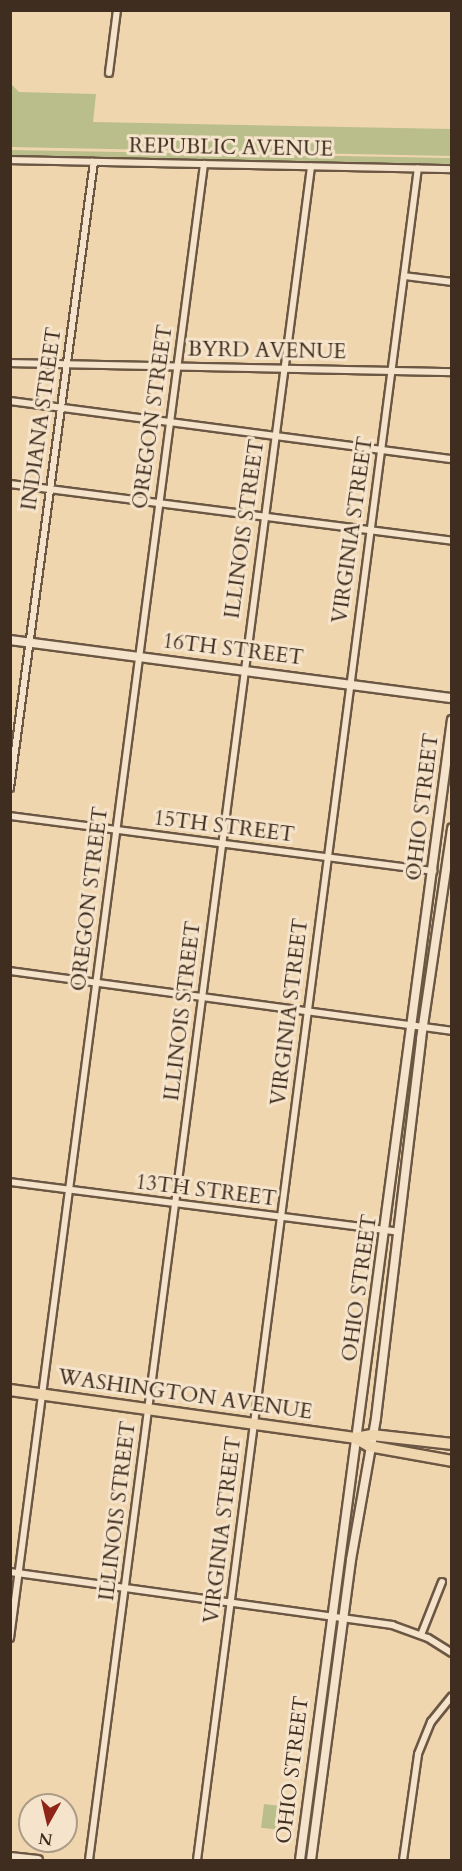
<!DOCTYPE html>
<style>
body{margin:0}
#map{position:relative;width:462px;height:1871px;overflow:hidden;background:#f0d6af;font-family:Cardo,serif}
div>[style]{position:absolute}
.green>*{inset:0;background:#babe8b;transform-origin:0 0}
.roads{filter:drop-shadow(2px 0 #6b5743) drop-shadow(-2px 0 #6b5743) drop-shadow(0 2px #6b5743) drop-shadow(0 -2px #6b5743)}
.minor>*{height:6px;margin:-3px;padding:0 3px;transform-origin:3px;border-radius:3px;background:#f5e4cb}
.tertiary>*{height:8px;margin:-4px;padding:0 4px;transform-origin:4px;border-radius:4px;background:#f5e4cb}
.primary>*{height:10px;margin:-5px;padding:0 5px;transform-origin:5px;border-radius:5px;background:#f0d6af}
span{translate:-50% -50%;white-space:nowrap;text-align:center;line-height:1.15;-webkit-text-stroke:6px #f5e4cb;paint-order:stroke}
.street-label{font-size:21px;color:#3f2d1f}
.frame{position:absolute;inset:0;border:12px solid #3f2d1f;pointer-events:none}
.north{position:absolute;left:18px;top:1793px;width:60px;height:60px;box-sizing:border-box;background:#f5e4cb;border:2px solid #ac9b86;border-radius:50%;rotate:188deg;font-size:16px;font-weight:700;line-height:24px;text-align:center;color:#3f2d1f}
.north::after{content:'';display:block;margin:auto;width:21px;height:27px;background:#8f2418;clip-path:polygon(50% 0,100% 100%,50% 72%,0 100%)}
</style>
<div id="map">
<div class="green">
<i style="clip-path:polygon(11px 84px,19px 92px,96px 94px,93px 122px,451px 129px,451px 156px,11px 147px)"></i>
<i style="clip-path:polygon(11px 150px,451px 158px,452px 165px,11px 156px)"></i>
<i style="left:264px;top:1804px;width:25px;height:24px;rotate:7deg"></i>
</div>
<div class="roads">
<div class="minor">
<i style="left:109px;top:73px;width:64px;rotate:-82.8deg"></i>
<i style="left:10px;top:160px;width:442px;rotate:1.2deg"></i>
<i style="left:404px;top:276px;width:48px;rotate:7.1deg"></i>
<i style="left:10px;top:363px;width:442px;rotate:1.2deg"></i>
<i style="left:10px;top:401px;width:446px;rotate:7.5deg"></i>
<i style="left:10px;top:484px;width:446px;rotate:7.3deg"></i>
<i style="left:10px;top:788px;width:632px;rotate:-82.36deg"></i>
<i style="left:10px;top:816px;width:427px;rotate:7.4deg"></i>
<i style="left:10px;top:971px;width:446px;rotate:7.7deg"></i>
<i style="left:10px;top:1182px;width:391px;rotate:7.3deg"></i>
<i style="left:10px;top:1572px;width:386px;rotate:7.9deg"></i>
<i style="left:392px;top:1625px;width:38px;rotate:20deg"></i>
<i style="left:428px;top:1638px;width:28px;rotate:32deg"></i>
<i style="left:421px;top:1635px;width:57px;rotate:-68.4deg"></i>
<i style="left:10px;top:1638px;width:1487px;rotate:-82.5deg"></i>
<i style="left:89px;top:1860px;width:1708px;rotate:-82.53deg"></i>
<i style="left:197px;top:1860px;width:1706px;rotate:-82.56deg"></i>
<i style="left:403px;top:1860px;width:107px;rotate:-81.9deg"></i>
<i style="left:418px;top:1754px;width:35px;rotate:-68deg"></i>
<i style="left:431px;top:1722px;width:33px;rotate:-51deg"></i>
</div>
<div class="tertiary">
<i style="left:10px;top:640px;width:446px;rotate:7.5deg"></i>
<i style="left:10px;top:1857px;width:28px;rotate:6deg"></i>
<i style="left:300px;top:1860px;width:1150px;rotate:-82.41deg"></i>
<i style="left:311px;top:1860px;width:303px;rotate:-82.4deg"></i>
<i style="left:351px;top:1560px;width:144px;rotate:-80deg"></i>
<i style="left:376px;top:1418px;width:382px;rotate:-83.2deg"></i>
<i style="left:421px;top:1039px;width:213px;rotate:-81.6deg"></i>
</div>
<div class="primary">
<i style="left:10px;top:1390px;width:348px;rotate:7.9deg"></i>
<i style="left:355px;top:1438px;width:17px;rotate:-10deg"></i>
<i style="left:372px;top:1435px;width:81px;rotate:6.4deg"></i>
<i style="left:355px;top:1438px;width:16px;rotate:30deg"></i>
<i style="left:369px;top:1446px;width:84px;rotate:10.2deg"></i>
</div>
</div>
<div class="street-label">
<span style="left:231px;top:148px;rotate:1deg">REPUBLIC AVENUE</span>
<span style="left:267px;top:351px;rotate:1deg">BYRD AVENUE</span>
<span style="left:153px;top:417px;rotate:-82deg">OREGON STREET</span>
<span style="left:42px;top:419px;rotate:-82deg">INDIANA STREET</span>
<span style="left:245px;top:529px;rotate:-82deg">ILLINOIS STREET</span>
<span style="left:353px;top:530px;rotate:-82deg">VIRGINIA STREET</span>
<span style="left:233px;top:650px;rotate:7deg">16TH STREET</span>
<span style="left:423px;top:807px;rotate:-83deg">OHIO STREET</span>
<span style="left:224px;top:827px;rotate:7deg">15TH STREET</span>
<span style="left:90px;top:899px;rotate:-83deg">OREGON STREET</span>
<span style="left:183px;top:1011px;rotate:-83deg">ILLINOIS STREET</span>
<span style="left:290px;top:1012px;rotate:-83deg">VIRGINIA STREET</span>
<span style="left:206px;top:1191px;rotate:7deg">13TH STREET</span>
<span style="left:360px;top:1288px;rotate:-82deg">OHIO STREET</span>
<span style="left:185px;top:1395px;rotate:8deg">WASHINGTON AVENUE</span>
<span style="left:118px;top:1511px;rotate:-83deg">ILLINOIS STREET</span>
<span style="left:223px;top:1530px;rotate:-83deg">VIRGINIA STREET</span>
<span style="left:293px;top:1770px;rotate:-83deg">OHIO STREET</span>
</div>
<div class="frame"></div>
<div class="north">N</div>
</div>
